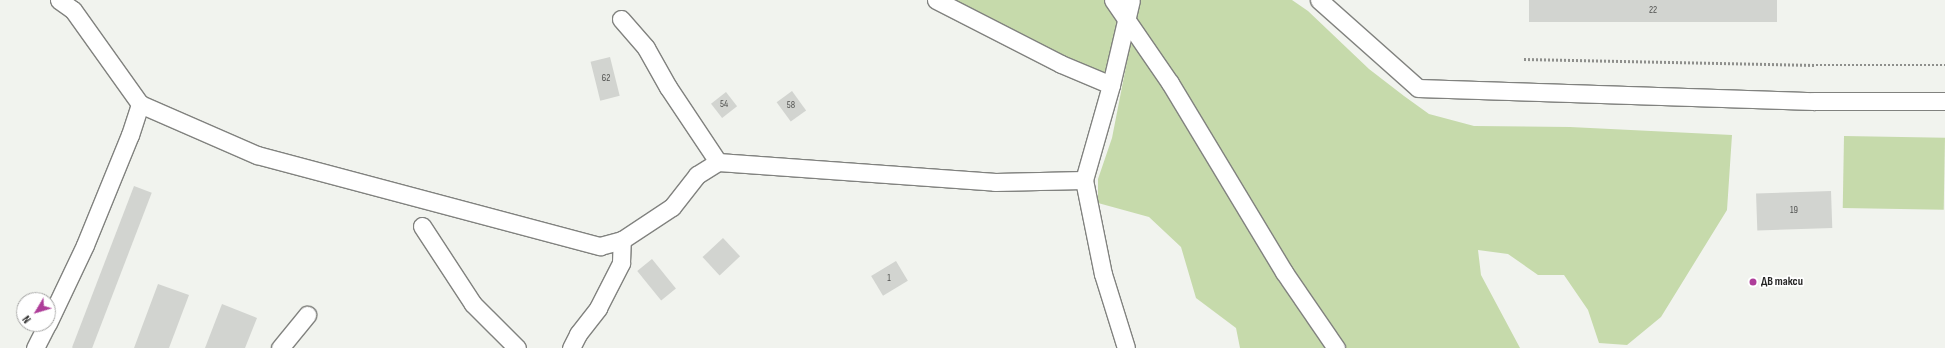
<!DOCTYPE html>
<meta charset="utf-8">
<style>
body{margin:0}
#map{position:relative;width:1945px;height:348px;overflow:hidden;background:#f1f3ee;font-family:"Sofia Sans Condensed",sans-serif}
div>[style]{position:absolute}
.green>*{inset:0;background:#c6daab;transform-origin:0 0}
.building>*{inset:0;background:#d2d4d0;transform-origin:0 0}
.path>*{height:2.5px;margin-top:-1.25px;transform-origin:0;background:repeating-linear-gradient(90deg,#8e8f8c 0 2px,transparent 0 4px)}
.roads{filter:drop-shadow(1px 0 #81827f) drop-shadow(-1px 0 #81827f) drop-shadow(0 1px #81827f) drop-shadow(0 -1px #81827f)}
.minor>*{height:17px;margin:-8.5px;padding:0 8.5px;transform-origin:8.5px;border-radius:8.5px;background:#fff}
.dots>*{width:11px;height:11px;translate:-50% -50%;box-sizing:border-box;border:2px solid #fff;border-radius:50%}
span{translate:-50% -50%;white-space:nowrap;text-align:center;line-height:1.15;-webkit-text-stroke:3.5px #fff;paint-order:stroke}
.number-label{font-size:10px;color:#50514f}
.number-label span{-webkit-text-stroke-width:0}
.poi-label{font-size:12px;color:#252524;font-weight:700}
.left{translate:0 -50%;text-align:left}
.north{position:absolute;left:16px;top:292px;width:40px;height:40px;box-sizing:border-box;background:#fff;border:1px solid #a8a8a7;border-radius:50%;rotate:232deg;font-size:11px;font-weight:700;line-height:16px;text-align:center;color:#252524}
.north::after{content:'';display:block;margin:auto;width:14px;height:18px;background:#ae3d99;clip-path:polygon(50% 0,100% 100%,50% 72%,0 100%)}
</style>
<div id="map">
<div class="green">
<i style="clip-path:polygon(942px 0,1123px 0,1109px 83px)"></i>
<i style="clip-path:polygon(1139px 0,1292px 0,1308px 11px,1369px 69px,1404px 96px,1429px 114px,1474px 126px,1570px 127px,1732px 135px,1727px 210px,1661px 317px,1627px 345px,1599px 343px,1588px 310px,1564px 275px,1538px 275px,1508px 254px,1478px 250px,1481px 275px,1520px 348px,1240px 348px,1236px 328px,1196px 298px,1181px 247px,1149px 217px,1098px 203px,1098px 179px,1112px 138px)"></i>
<i style="left:1844px;top:136px;width:101px;height:72px;rotate:1deg"></i>
</div>
<div class="building">
<i style="left:1529px;top:0;width:248px;height:22px"></i>
<i style="left:610px;top:57px;width:40px;height:20px;rotate:76deg"></i>
<i style="left:792px;top:91px;width:24px;height:19px;rotate:54deg"></i>
<i style="left:726px;top:92px;width:18px;height:19px;rotate:52deg"></i>
<i style="left:134px;top:186px;width:19px;height:173px;rotate:21deg"></i>
<i style="left:1831px;top:191px;width:37px;height:75px;rotate:88deg"></i>
<i style="left:723px;top:238px;width:25px;height:28px;rotate:47deg"></i>
<i style="left:652px;top:259px;width:38px;height:19px;rotate:51deg"></i>
<i style="left:896px;top:261px;width:23px;height:29px;rotate:59deg"></i>
<i style="clip-path:polygon(158px 284px,189px 295px,169px 348px,134px 348px)"></i>
<i style="clip-path:polygon(222px 304px,257px 318px,245px 348px,205px 348px)"></i>
</div>
<div class="path">
<i style="left:1524px;top:59px;width:292px;rotate:1.2deg"></i>
<i style="left:1816px;top:65px;width:129px"></i>
</div>
<div class="roads">
<div class="minor">
<i style="left:59px;top:0;width:17px;rotate:36deg"></i>
<i style="left:73px;top:10px;width:115px;rotate:54.5deg"></i>
<i style="left:140px;top:104px;width:128px;rotate:23.6deg"></i>
<i style="left:257px;top:155px;width:355px;rotate:14.9deg"></i>
<i style="left:600px;top:246px;width:23px;rotate:-15deg"></i>
<i style="left:622px;top:240px;width:60px;rotate:-33.4deg"></i>
<i style="left:672px;top:207px;width:41px;rotate:-52deg"></i>
<i style="left:697px;top:175px;width:25px;rotate:-32deg"></i>
<i style="left:718px;top:162px;width:278px;rotate:4.1deg"></i>
<i style="left:995px;top:182px;width:89px;rotate:-1.3deg"></i>
<i style="left:1084px;top:180px;width:99px;rotate:-74.1deg"></i>
<i style="left:1111px;top:85px;width:87px;rotate:-76.8deg"></i>
<i style="left:936px;top:0;width:140px;rotate:27.1deg"></i>
<i style="left:1061px;top:64px;width:54px;rotate:22.8deg"></i>
<i style="left:1113px;top:0;width:101px;rotate:55.5deg"></i>
<i style="left:1170px;top:83px;width:221px;rotate:58.9deg"></i>
<i style="left:1284px;top:272px;width:92px;rotate:55.6deg"></i>
<i style="left:1319px;top:0;width:132px;rotate:41.6deg"></i>
<i style="left:1418px;top:88px;width:396px;rotate:1.9deg"></i>
<i style="left:1814px;top:101px;width:131px"></i>
<i style="left:621px;top:19px;width:38px;rotate:49deg"></i>
<i style="left:646px;top:48px;width:45px;rotate:60.6deg"></i>
<i style="left:668px;top:87px;width:90px;rotate:56.3deg"></i>
<i style="left:1084px;top:180px;width:96px;rotate:78.6deg"></i>
<i style="left:1103px;top:274px;width:77px;rotate:72.7deg"></i>
<i style="left:422px;top:226px;width:93px;rotate:56.8deg"></i>
<i style="left:473px;top:304px;width:62px;rotate:45deg"></i>
<i style="left:48px;top:323px;width:86px;rotate:-64.6deg"></i>
<i style="left:85px;top:245px;width:119px;rotate:-67.8deg"></i>
<i style="left:130px;top:135px;width:33px;rotate:-72deg"></i>
<i style="left:35px;top:348px;width:27px;rotate:-63deg"></i>
<i style="left:280px;top:348px;width:43px;rotate:-50.7deg"></i>
<i style="left:571px;top:348px;width:16px;rotate:-63deg"></i>
<i style="left:578px;top:334px;width:33px;rotate:-52deg"></i>
<i style="left:598px;top:308px;width:51px;rotate:-62.9deg"></i>
<i style="left:621px;top:263px;width:23px;rotate:-88deg"></i>
</div>
</div>
<div class="dots">
<i style="left:1753px;top:282px;background:#ae3d99"></i>
</div>
<div class="number-label">
<span style="left:1653px;top:11px">22</span>
<span style="left:606px;top:79px">62</span>
<span style="left:724px;top:105px">54</span>
<span style="left:791px;top:106px">58</span>
<span style="left:1794px;top:211px">19</span>
<span style="left:889px;top:279px">1</span>
</div>
<div class="poi-label">
<span class="left" style="left:1761px;top:282px">ДВ такси</span>
</div>
<div class="north">N</div>
</div>
